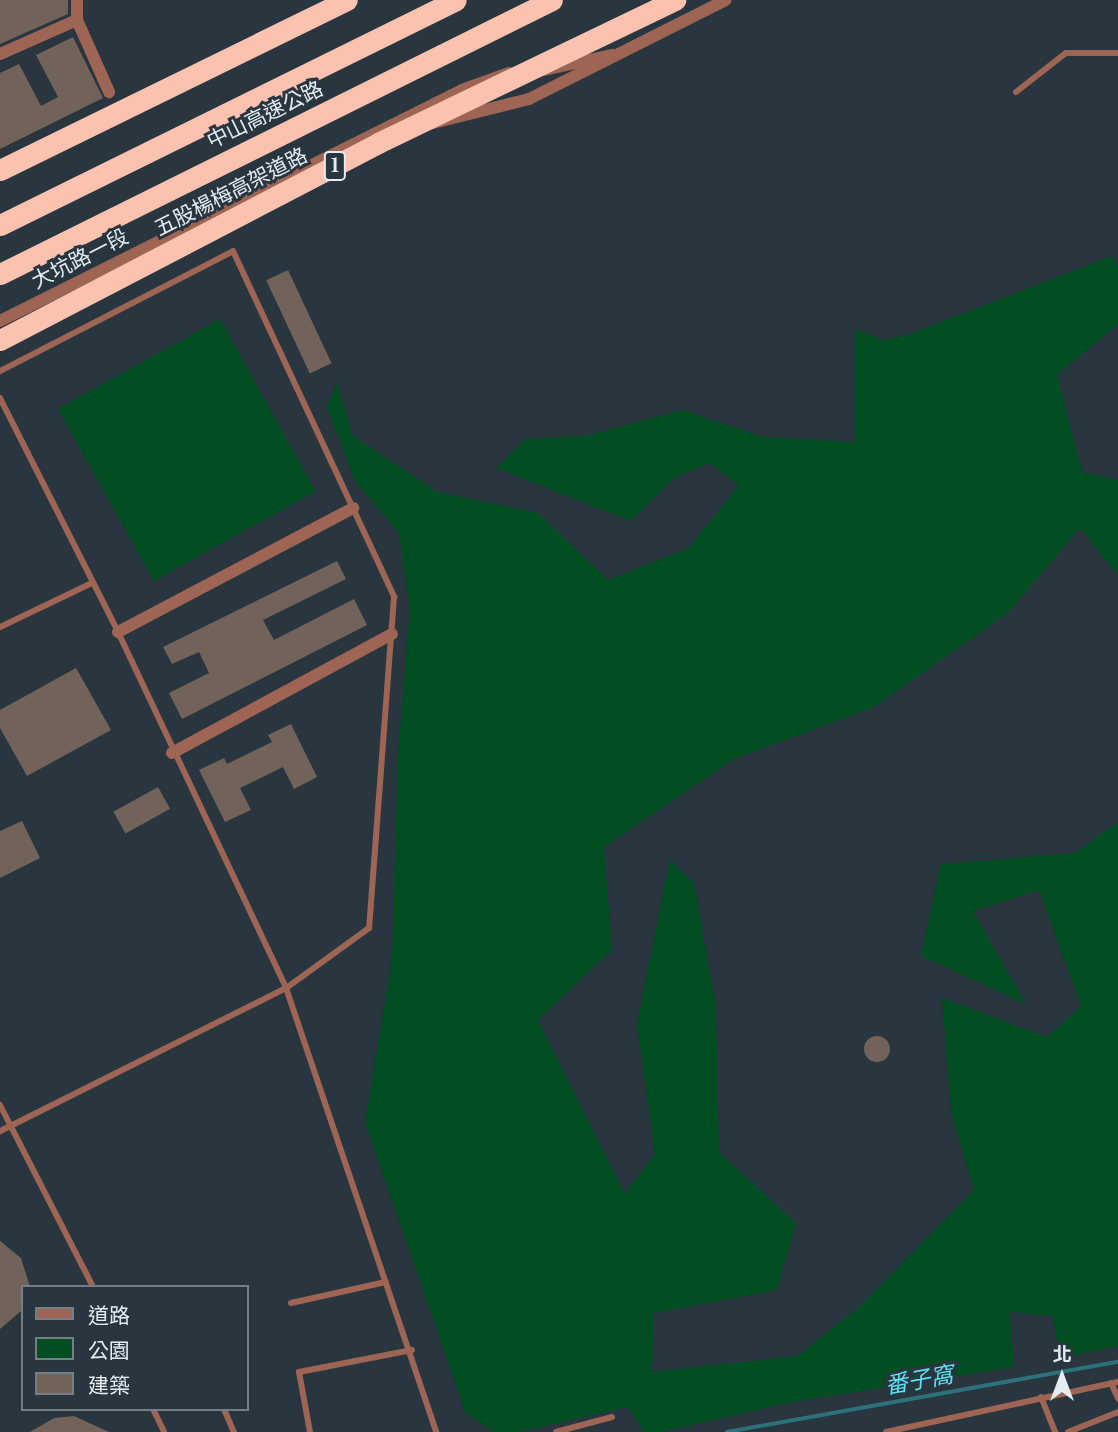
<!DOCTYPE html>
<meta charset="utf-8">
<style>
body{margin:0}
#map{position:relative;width:1118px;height:1432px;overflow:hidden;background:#29353f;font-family:"Libre Baskerville","Noto Sans TC",serif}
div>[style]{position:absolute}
.green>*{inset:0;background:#024e23;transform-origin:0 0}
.stream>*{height:3.5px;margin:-1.75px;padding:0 1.75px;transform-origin:1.75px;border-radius:1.75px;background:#2d717a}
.building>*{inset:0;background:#72635a;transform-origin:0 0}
.round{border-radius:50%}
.lane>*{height:6px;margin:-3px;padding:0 3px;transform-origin:3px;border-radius:3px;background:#9e6554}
.street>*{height:12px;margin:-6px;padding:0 6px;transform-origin:6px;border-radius:6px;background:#9e6554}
.highway>*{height:21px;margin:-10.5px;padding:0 10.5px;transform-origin:10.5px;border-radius:10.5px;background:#fbc2b0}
.highway-bridge>*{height:21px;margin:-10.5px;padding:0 10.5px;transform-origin:10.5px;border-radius:10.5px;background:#fbc2b0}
span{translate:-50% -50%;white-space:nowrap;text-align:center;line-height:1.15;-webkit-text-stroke:6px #29353f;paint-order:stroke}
.shield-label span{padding:2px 5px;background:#29353f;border:2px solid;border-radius:5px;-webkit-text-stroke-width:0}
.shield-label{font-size:19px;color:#e4ecf2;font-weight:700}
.street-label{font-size:21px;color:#e4ecf2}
.water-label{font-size:23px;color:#5de0f0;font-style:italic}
.legend{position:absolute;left:21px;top:1285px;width:228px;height:126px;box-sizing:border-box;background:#29353f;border:2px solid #747e87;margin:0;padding:9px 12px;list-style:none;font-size:21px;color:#e4ecf2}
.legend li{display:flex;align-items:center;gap:14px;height:35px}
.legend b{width:35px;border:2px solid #747e87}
.north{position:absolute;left:1027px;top:1341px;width:70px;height:70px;-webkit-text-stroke:5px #29353f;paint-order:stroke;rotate:0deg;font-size:19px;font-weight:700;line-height:28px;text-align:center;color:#e4ecf2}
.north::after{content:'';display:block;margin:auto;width:24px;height:32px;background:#e4ecf2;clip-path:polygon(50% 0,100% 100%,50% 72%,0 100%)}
</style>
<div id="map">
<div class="green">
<i style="clip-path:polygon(1112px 256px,1118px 267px,1118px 324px,1057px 375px,1082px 472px,1118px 480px,1118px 575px,1080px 528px,1008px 613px,874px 707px,734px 759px,604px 847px,612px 950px,538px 1020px,625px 1194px,655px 1153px,637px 1025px,670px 860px,694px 883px,716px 1008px,719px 1152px,796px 1223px,777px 1290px,654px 1313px,652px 1372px,797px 1356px,857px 1309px,974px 1190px,951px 1112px,942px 998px,1047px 1037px,1081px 1006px,1039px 890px,973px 911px,1026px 1004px,921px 956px,941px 864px,1075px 853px,1118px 822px,1118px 1346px,1060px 1358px,1053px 1316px,1010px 1312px,1014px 1367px,792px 1402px,661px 1432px,644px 1432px,628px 1407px,519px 1432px,495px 1432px,466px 1414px,365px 1122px,392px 959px,398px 754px,410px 609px,399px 533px,355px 481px,327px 407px,337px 382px,353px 436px,438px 492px,538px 513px,608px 580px,689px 548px,739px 485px,709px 463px,674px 478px,631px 521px,496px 468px,525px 439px,585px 436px,683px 410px,762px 437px,856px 442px,856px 330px,884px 340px,907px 335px)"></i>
<i style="left:220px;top:319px;width:197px;height:185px;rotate:61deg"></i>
</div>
<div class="stream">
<i style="left:727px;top:1432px;width:397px;rotate:-10.2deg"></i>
</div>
<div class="building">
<i style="clip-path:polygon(0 0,68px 0,68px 14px,0 44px)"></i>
<i style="clip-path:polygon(73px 37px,103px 98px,0 149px,0 73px,19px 64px,41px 106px,58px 97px,36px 55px)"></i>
<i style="left:288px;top:270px;width:103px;height:24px;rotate:65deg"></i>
<i style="clip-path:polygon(337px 561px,346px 579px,263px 620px,274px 640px,354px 599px,367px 625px,182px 719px,169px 693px,209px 673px,199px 652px,172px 664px,163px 647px)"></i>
<i style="clip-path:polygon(76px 668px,111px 730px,27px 776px,0 728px,0 710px)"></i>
<i style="clip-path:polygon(291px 724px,317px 777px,294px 789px,283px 767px,240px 788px,251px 810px,225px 822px,199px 770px,224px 758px,227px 764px,272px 742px,268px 735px)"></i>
<i style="left:158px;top:787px;width:25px;height:51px;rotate:61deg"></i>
<i style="clip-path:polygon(22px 821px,40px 858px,0 878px,0 831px)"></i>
<i class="round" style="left:864px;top:1036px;width:26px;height:26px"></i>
<i style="clip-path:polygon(0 1241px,21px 1258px,30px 1287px,23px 1287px,21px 1311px,0 1329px)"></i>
<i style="clip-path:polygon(74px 1416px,109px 1432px,30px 1432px,54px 1418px)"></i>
</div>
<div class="lane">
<i style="left:1016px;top:92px;width:63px;rotate:-38deg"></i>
<i style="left:1066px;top:53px;width:52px"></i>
<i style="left:0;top:371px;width:262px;rotate:-27.2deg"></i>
<i style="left:233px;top:251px;width:382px;rotate:65deg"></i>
<i style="left:394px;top:597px;width:332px;rotate:94.3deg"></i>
<i style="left:369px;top:928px;width:102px;rotate:144.1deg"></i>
<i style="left:286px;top:988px;width:320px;rotate:153.4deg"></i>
<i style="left:0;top:398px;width:262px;rotate:63.2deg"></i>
<i style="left:118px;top:632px;width:394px;rotate:64.7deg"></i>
<i style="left:286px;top:988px;width:469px;rotate:71.3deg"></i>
<i style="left:0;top:627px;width:102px;rotate:-25.6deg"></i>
<i style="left:0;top:1105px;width:204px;rotate:62.9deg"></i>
<i style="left:291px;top:1303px;width:97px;rotate:-12.5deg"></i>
<i style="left:1111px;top:1383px;width:17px;rotate:65deg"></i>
<i style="left:1041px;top:1397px;width:38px;rotate:68deg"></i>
<i style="left:153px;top:1409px;width:25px;rotate:64deg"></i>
<i style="left:224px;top:1409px;width:25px;rotate:67deg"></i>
<i style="left:310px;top:1432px;width:61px;rotate:-100.4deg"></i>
<i style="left:299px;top:1372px;width:115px;rotate:-11deg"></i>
<i style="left:556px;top:1432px;width:58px;rotate:-15deg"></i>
<i style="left:886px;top:1432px;width:237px;rotate:-12.2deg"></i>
<i style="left:1068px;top:1432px;width:54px;rotate:-21.8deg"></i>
</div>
<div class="street">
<i style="left:77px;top:0;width:20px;rotate:90deg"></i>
<i style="left:77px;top:20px;width:79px;rotate:66deg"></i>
<i style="left:0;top:54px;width:84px;rotate:-23.8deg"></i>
<i style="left:544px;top:70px;width:70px;rotate:-12.4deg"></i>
<i style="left:433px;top:123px;width:99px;rotate:-14deg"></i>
<i style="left:529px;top:99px;width:220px;rotate:-26.7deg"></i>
<i style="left:0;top:321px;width:517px;rotate:-26.57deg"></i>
<i style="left:462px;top:90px;width:50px;rotate:-19.9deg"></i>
<i style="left:118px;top:632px;width:266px;rotate:-27.8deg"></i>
<i style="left:172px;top:753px;width:250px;rotate:-28.4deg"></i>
</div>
<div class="highway">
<i style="left:0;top:170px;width:386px;rotate:-26.1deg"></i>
<i style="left:0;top:225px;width:508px;rotate:-26.26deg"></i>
<i style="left:0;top:274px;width:616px;rotate:-26.4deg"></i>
</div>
<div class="highway-bridge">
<i style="left:0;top:340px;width:426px;rotate:-27.5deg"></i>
<i style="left:378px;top:143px;width:330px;rotate:-25.7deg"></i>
</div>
<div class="shield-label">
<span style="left:335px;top:166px">1</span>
</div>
<div class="street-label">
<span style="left:265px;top:115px;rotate:-26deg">中山高速公路</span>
<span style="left:231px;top:192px;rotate:-27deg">五股楊梅高架道路</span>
<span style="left:80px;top:259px;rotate:-27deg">大坑路一段</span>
</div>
<div class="water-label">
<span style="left:919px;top:1380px;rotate:-10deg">番子窩</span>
</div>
<ul class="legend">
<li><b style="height:9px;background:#9e6554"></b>道路</li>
<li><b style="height:19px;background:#024e23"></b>公園</li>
<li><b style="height:19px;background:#72635a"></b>建築</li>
</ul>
<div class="north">北</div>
</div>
